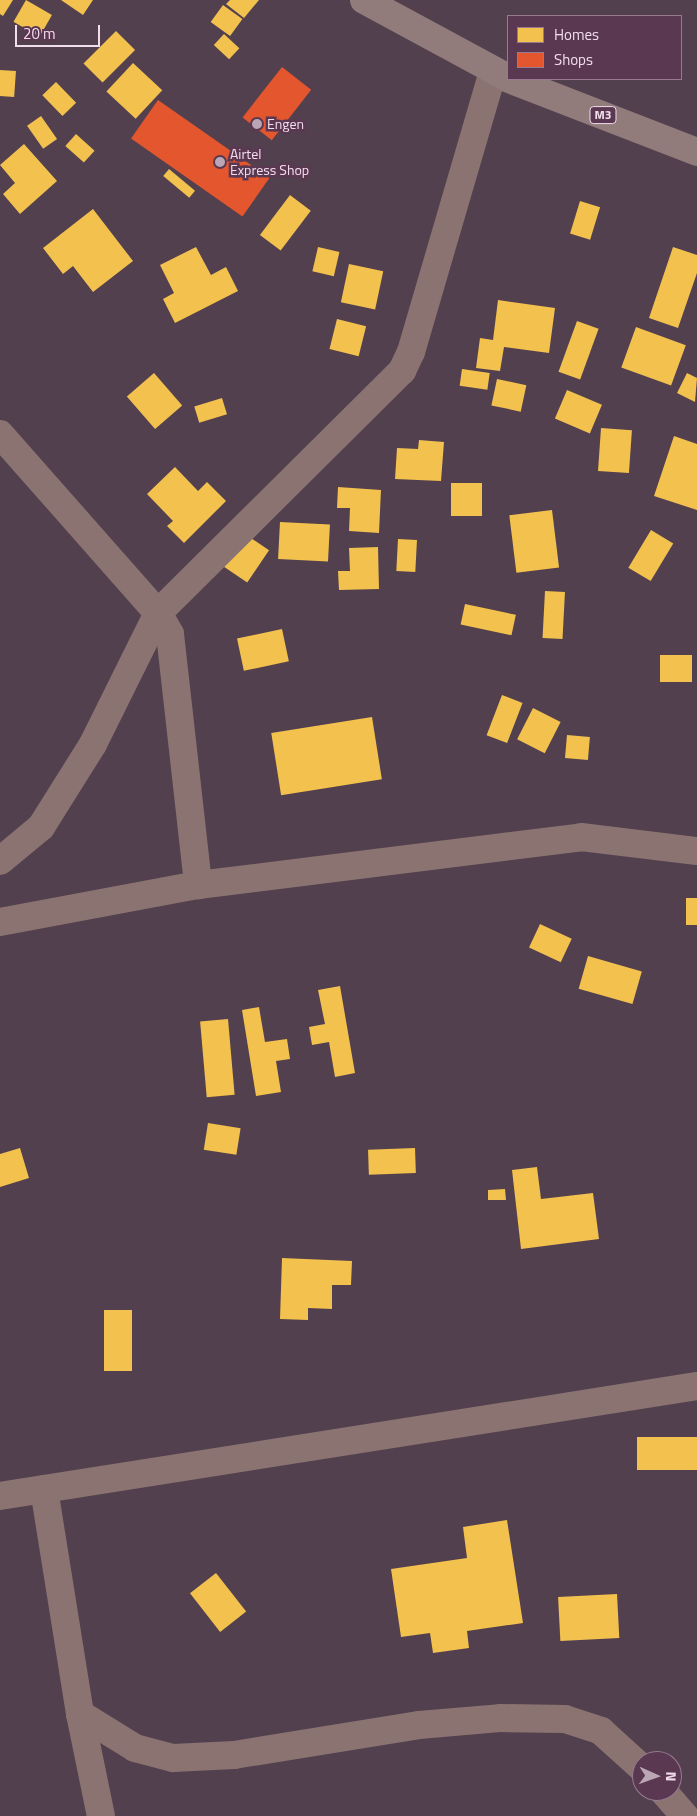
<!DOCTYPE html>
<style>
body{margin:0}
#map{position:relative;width:697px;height:1816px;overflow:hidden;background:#53404e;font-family:"Titillium Web",sans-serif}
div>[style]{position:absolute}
.homes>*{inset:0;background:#f2c14e;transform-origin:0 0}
.shops>*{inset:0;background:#e4572e;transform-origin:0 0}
.street>*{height:28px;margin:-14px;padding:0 14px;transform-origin:14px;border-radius:14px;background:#8a7370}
.highway>*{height:28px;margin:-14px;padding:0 14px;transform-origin:14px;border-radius:14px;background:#917c7b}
.dots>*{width:14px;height:14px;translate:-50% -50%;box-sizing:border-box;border:2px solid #5b3852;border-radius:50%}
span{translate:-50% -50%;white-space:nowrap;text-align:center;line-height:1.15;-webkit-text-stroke:5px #5b3852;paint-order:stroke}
.shield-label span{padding:1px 4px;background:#5b3852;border:1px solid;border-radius:4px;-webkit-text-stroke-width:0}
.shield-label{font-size:12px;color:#f2ddec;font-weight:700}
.poi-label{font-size:14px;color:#f2ddec}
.left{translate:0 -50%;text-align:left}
.legend{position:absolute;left:507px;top:15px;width:175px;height:65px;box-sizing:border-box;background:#5b3852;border:1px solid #977a90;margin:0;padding:6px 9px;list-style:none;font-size:15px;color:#f2ddec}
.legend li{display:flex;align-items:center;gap:10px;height:25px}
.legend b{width:25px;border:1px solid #977a90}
.north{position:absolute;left:632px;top:1751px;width:50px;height:50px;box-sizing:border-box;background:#5b3852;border:1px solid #977a90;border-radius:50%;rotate:92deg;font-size:14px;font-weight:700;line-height:20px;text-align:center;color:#f2ddec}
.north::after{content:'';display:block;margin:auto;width:18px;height:22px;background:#baa6b5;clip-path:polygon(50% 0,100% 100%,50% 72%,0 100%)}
.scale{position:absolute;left:15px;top:25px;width:85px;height:22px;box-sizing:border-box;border:2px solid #f2ddec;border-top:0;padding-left:6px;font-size:15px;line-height:18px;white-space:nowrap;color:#f2ddec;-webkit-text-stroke:4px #5b3852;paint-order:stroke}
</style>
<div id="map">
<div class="homes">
<i style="clip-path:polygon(0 0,13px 0,3px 16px,0 14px)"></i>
<i style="left:26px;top:0;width:30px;height:25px;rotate:30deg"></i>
<i style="clip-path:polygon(61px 0,93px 0,83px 15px)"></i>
<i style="clip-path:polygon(230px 0,259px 0,244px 18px,226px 4px)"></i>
<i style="left:223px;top:5px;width:24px;height:21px;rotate:36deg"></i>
<i style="left:116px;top:31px;width:27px;height:46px;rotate:45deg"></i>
<i style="left:224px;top:34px;width:21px;height:15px;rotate:43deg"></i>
<i style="left:133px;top:63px;width:40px;height:39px;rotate:43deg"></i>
<i style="left:0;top:70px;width:16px;height:26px;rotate:4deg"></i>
<i style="left:56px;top:82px;width:29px;height:19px;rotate:46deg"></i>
<i style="left:41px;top:116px;width:28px;height:17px;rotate:55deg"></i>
<i style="left:76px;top:134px;width:25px;height:16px;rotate:42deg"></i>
<i style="clip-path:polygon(24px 144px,57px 181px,20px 214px,3px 194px,15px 183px,0 165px)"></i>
<i style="left:169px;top:169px;width:34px;height:9px;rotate:40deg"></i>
<i style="left:290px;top:195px;width:26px;height:50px;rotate:37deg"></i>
<i style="left:580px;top:201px;width:21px;height:34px;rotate:17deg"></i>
<i style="clip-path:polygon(93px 209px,133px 261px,93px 292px,73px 266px,63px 274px,43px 248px)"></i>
<i style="clip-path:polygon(196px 247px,211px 275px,226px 267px,238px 291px,175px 323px,163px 299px,174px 293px,160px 265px)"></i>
<i style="left:318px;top:247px;width:22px;height:25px;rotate:13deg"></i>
<i style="clip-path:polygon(673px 247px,697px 255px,697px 273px,678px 328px,649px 318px)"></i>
<i style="left:349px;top:264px;width:35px;height:39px;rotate:12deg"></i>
<i style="clip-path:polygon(498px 300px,555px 308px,549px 353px,504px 347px,500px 371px,476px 368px,480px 338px,493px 340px)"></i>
<i style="left:337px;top:319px;width:30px;height:31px;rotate:14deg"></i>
<i style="left:577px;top:321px;width:23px;height:54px;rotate:20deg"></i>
<i style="left:636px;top:327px;width:53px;height:43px;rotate:20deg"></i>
<i style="left:462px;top:369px;width:28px;height:17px;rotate:8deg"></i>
<i style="left:154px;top:373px;width:43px;height:36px;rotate:49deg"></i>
<i style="clip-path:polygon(687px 373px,697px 378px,695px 402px,677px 393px)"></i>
<i style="left:497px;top:379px;width:30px;height:27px;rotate:12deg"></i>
<i style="left:567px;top:390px;width:38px;height:31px;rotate:23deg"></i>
<i style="left:222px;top:398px;width:17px;height:29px;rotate:73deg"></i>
<i style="left:601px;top:428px;width:31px;height:43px;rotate:4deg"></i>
<i style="clip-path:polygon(674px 436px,697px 444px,697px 510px,654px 496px)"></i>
<i style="clip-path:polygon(419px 440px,444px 442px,441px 481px,395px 479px,397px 448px,418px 449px)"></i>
<i style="clip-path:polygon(175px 467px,198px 491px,207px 482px,226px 501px,184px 543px,167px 526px,173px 521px,147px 494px)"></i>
<i style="left:451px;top:483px;width:31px;height:33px"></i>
<i style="clip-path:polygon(338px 487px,381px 490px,379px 533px,349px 531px,350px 508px,337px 508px)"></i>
<i style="left:552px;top:510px;width:58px;height:43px;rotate:83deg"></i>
<i style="left:280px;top:522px;width:50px;height:37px;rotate:3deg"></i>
<i style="left:651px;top:530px;width:26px;height:44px;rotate:31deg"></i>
<i style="left:245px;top:534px;width:29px;height:39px;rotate:34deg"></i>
<i style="left:398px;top:539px;width:19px;height:32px;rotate:3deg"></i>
<i style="clip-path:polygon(378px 547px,379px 589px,339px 590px,338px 571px,350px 571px,349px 548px)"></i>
<i style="left:545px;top:591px;width:20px;height:47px;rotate:3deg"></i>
<i style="left:465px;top:604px;width:52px;height:21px;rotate:12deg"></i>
<i style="left:282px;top:629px;width:33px;height:46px;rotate:78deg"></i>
<i style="left:660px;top:655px;width:32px;height:27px"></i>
<i style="left:502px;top:695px;width:22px;height:43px;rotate:21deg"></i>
<i style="left:533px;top:708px;width:31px;height:35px;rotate:27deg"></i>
<i style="left:372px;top:717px;width:63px;height:102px;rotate:81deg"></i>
<i style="left:567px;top:735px;width:23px;height:23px;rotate:5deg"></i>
<i style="left:686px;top:898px;width:11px;height:27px"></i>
<i style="left:540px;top:924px;width:35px;height:26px;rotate:25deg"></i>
<i style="left:588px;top:956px;width:56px;height:34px;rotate:16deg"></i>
<i style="clip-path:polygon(340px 986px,355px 1073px,335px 1077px,329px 1042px,312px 1045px,309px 1027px,325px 1024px,318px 990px)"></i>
<i style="clip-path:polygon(259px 1007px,265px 1042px,287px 1039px,290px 1059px,276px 1061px,281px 1092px,256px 1096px,242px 1010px)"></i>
<i style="left:228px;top:1019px;width:76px;height:28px;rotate:85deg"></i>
<i style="left:208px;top:1123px;width:33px;height:27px;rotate:9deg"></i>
<i style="clip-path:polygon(20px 1148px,29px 1178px,0 1187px,0 1154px)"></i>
<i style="left:415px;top:1148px;width:25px;height:47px;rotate:88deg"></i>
<i style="clip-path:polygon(537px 1167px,541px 1199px,593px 1193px,599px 1239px,521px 1249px,512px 1170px)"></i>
<i style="clip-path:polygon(505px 1189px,506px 1200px,488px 1200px,488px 1190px)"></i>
<i style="clip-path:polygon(282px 1258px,352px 1261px,351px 1285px,332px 1285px,332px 1309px,308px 1308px,308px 1320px,280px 1319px)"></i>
<i style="left:104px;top:1310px;width:28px;height:61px"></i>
<i style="left:697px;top:1437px;width:33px;height:60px;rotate:90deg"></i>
<i style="clip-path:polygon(507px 1520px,523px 1623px,467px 1631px,469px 1648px,433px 1653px,430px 1633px,401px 1637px,391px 1569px,467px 1558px,463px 1527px)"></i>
<i style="left:216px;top:1573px;width:49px;height:33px;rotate:52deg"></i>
<i style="left:617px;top:1594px;width:44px;height:59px;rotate:87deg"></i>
</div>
<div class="shops">
<i style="left:282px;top:67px;width:37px;height:64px;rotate:38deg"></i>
<i style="left:158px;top:100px;width:136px;height:47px;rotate:35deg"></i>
</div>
<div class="street">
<i style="left:0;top:434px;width:239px;rotate:48.6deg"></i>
<i style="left:158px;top:613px;width:24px;rotate:60deg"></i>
<i style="left:170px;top:634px;width:253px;rotate:83.6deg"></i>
<i style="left:0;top:861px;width:53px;rotate:-39.7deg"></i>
<i style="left:41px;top:827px;width:98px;rotate:-57.9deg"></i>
<i style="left:93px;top:744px;width:146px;rotate:-63.6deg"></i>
<i style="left:158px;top:613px;width:344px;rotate:-44.8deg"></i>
<i style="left:402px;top:371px;width:21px;rotate:-65deg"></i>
<i style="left:411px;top:352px;width:292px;rotate:-73.7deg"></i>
<i style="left:0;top:922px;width:201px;rotate:-10.6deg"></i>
<i style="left:198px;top:885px;width:386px;rotate:-7.1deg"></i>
<i style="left:581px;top:837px;width:117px;rotate:6.9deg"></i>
<i style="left:44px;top:1489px;width:228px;rotate:80.9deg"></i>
<i style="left:80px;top:1714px;width:104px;rotate:78.4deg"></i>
<i style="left:0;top:1496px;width:706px;rotate:-8.97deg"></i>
<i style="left:80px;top:1714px;width:65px;rotate:31.7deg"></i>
<i style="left:135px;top:1748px;width:39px;rotate:15deg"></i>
<i style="left:173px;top:1758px;width:61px;rotate:-2.8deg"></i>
<i style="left:234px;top:1755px;width:187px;rotate:-9.2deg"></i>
<i style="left:419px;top:1725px;width:81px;rotate:-4.9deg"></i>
<i style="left:500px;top:1718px;width:65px;rotate:0.9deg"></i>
<i style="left:565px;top:1719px;width:38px;rotate:18deg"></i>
<i style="left:601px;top:1731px;width:55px;rotate:42.1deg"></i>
<i style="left:663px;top:1791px;width:33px;rotate:49deg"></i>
</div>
<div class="highway">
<i style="left:364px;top:0;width:164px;rotate:28.4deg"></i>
<i style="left:509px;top:79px;width:202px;rotate:21.2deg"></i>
</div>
<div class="dots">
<i style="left:257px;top:124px;background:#baa6b5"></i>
<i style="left:220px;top:162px;background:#baa6b5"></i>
</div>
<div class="shield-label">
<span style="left:603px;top:115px">M3</span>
</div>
<div class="poi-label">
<span class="left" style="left:267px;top:124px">Engen</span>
<span class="left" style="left:230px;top:162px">Airtel<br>Express Shop</span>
</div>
<ul class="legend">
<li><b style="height:14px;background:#f2c14e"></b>Homes</li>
<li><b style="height:14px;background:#e4572e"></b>Shops</li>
</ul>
<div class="north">N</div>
<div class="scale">20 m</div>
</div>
